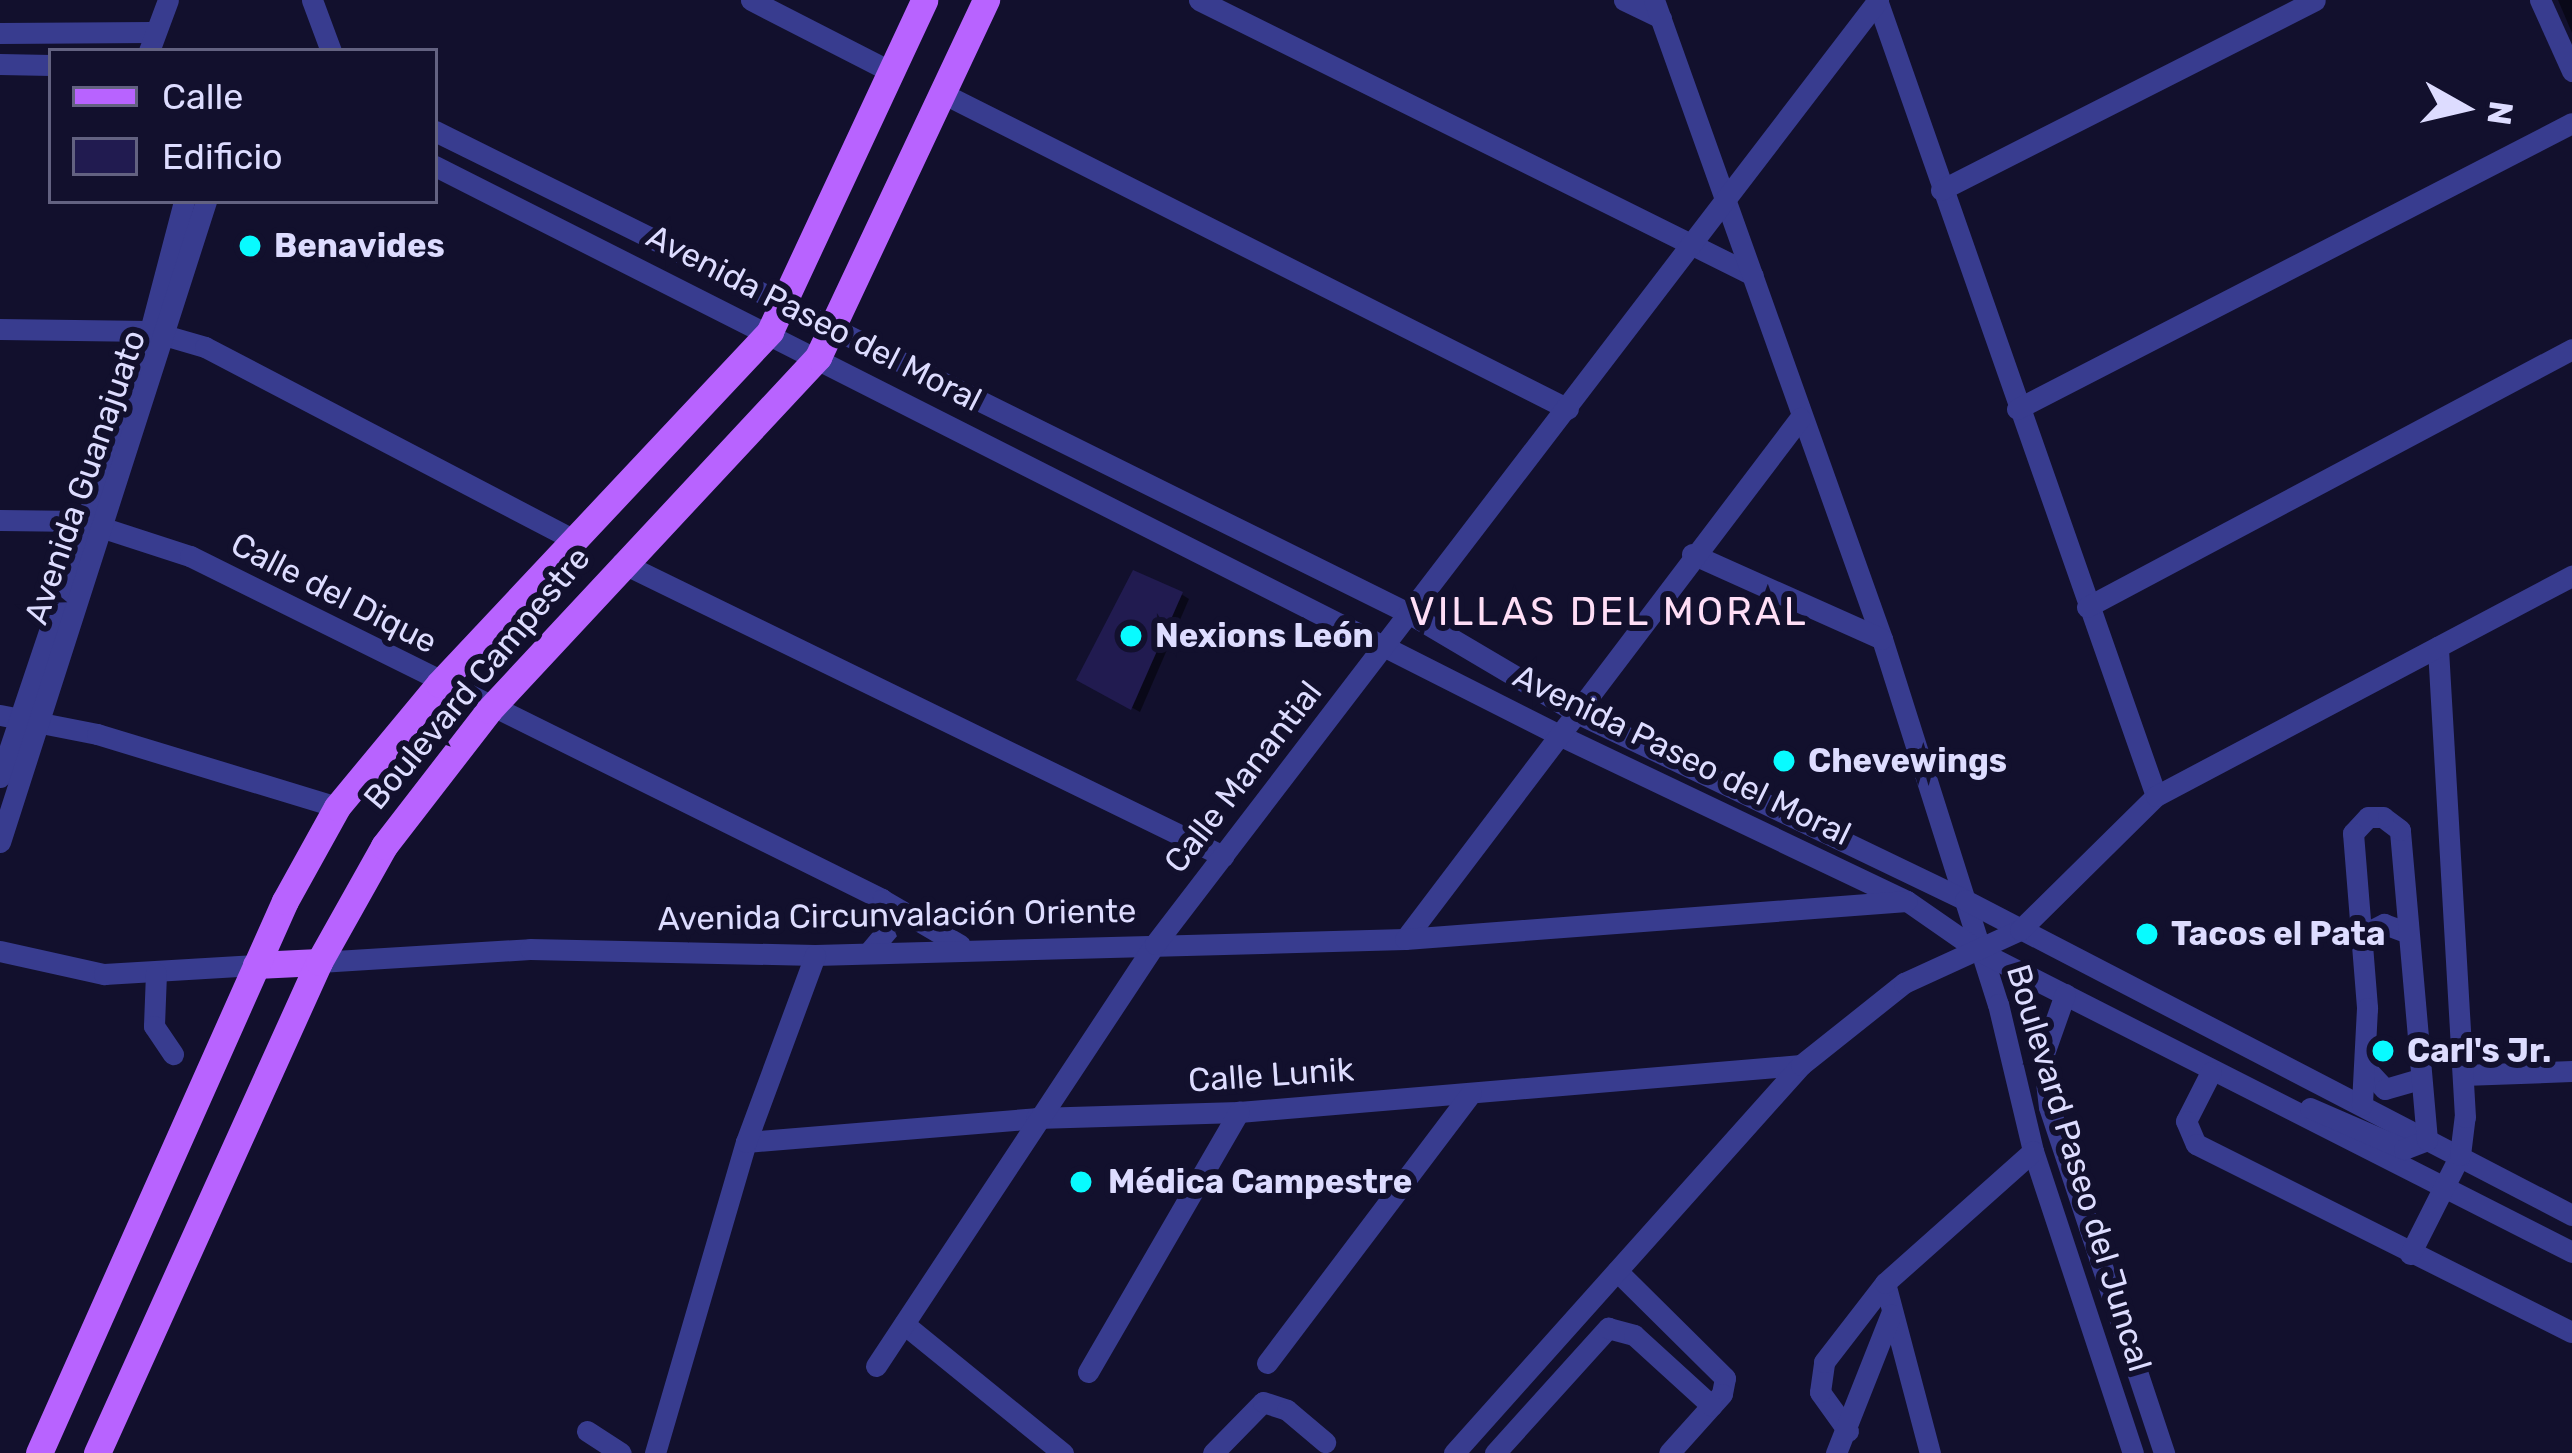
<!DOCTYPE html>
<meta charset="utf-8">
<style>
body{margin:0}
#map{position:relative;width:2572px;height:1453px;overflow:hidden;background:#12102d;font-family:Rubik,sans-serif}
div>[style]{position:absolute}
.shadow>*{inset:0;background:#0007}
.building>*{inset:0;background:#211b50}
.minor>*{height:21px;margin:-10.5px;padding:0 10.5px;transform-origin:10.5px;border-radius:10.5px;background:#383c8f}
.major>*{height:27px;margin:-13.5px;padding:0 13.5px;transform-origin:13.5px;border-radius:13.5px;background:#b863ff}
.dots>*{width:33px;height:33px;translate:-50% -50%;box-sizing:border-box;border:6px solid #12102d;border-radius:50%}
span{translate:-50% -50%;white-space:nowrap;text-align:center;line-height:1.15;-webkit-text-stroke:12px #12102d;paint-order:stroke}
.poi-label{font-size:33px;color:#dddcff;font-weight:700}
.left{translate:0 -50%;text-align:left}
.street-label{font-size:33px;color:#dddcff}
.quarter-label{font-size:39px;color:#ffdef6;letter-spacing:3px}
.legend{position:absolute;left:48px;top:48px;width:390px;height:156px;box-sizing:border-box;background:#12102d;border:3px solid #636281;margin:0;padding:15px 21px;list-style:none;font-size:36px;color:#dddcff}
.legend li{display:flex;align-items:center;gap:24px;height:60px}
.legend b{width:60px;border:3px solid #636281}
.north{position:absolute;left:2404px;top:48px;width:120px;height:120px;-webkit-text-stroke:9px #12102d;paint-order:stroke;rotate:98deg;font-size:33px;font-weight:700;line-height:48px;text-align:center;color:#dddcff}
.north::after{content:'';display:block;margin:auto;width:42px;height:54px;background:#dddcff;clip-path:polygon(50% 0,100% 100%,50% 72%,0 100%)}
</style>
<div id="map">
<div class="shadow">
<i style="clip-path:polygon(2558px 0,2572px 0,2572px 33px)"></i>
<i style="clip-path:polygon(1181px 594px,1189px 599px,1140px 712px,1080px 679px)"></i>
</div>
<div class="building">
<i style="clip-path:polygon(1133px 570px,1183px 592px,1131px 710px,1076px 680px)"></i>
</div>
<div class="minor">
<i style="left:312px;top:0;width:54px;rotate:69.6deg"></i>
<i style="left:751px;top:0;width:156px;rotate:27.1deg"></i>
<i style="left:1199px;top:0;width:618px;rotate:26.4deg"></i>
<i style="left:1624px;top:0;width:41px;rotate:25.9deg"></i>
<i style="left:1654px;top:0;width:678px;rotate:70.36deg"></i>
<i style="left:1882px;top:639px;width:383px;rotate:72.4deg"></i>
<i style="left:1998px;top:1004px;width:151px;rotate:76.6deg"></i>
<i style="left:2033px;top:1151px;width:318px;rotate:71.7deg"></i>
<i style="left:1877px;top:0;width:843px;rotate:70.68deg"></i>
<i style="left:2540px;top:0;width:78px;rotate:65.7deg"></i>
<i style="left:0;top:33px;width:152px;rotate:-0.4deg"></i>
<i style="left:149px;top:51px;width:54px;rotate:-69.6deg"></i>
<i style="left:0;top:64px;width:51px;rotate:1.1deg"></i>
<i style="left:942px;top:93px;width:701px;rotate:26.78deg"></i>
<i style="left:435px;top:131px;width:1088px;rotate:26.35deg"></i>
<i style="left:1410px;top:614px;width:196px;rotate:30.6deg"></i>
<i style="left:1579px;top:714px;width:428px;rotate:25.7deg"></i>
<i style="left:1965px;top:900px;width:684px;rotate:27.43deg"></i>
<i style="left:435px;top:166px;width:1262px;rotate:26.85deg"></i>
<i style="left:1561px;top:736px;width:383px;rotate:25.5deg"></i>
<i style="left:1907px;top:901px;width:88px;rotate:34.8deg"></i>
<i style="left:1979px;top:951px;width:665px;rotate:26.91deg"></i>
<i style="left:1941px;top:190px;width:419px;rotate:-26.9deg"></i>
<i style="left:0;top:329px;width:150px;rotate:0.8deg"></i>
<i style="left:150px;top:331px;width:57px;rotate:16.2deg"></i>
<i style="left:205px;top:347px;width:414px;rotate:27.6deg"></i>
<i style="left:2017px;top:409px;width:624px;rotate:-27.26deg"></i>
<i style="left:0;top:520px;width:82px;rotate:0.7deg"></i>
<i style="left:82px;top:521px;width:114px;rotate:18deg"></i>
<i style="left:190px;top:556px;width:772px;rotate:26.37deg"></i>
<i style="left:882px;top:899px;width:29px;rotate:74deg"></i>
<i style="left:890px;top:927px;width:31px;rotate:130deg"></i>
<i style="left:1692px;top:554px;width:208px;rotate:24.1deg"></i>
<i style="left:622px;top:563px;width:669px;rotate:25.99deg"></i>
<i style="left:2087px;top:607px;width:549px;rotate:-28.01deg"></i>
<i style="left:0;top:715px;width:99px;rotate:11.1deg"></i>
<i style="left:97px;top:734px;width:251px;rotate:16.9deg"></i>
<i style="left:0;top:777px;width:471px;rotate:-71.4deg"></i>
<i style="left:150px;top:331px;width:134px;rotate:-75.3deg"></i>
<i style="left:0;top:842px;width:673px;rotate:-72.18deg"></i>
<i style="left:883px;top:900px;width:89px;rotate:30.3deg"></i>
<i style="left:2360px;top:936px;width:27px;rotate:-27deg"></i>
<i style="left:2384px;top:924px;width:23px;rotate:20deg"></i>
<i style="left:1405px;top:939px;width:654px;rotate:-52.83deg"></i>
<i style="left:0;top:951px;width:107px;rotate:12.5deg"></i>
<i style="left:104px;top:974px;width:152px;rotate:-3.4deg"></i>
<i style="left:319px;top:962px;width:211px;rotate:-3.5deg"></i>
<i style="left:530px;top:949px;width:285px;rotate:1.2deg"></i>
<i style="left:815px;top:955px;width:590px;rotate:-1.55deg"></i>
<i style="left:1405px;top:939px;width:503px;rotate:-4.33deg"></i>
<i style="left:156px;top:973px;width:53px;rotate:92.2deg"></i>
<i style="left:154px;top:1026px;width:34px;rotate:56deg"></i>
<i style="left:2065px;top:994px;width:66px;rotate:109.5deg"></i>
<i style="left:2043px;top:1056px;width:51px;rotate:83.3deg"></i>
<i style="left:2049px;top:1107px;width:365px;rotate:71.6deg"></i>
<i style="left:2367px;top:1070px;width:26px;rotate:47deg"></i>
<i style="left:2385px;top:1089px;width:32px;rotate:-16deg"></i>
<i style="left:2211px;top:1072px;width:55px;rotate:117deg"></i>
<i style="left:2186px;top:1121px;width:25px;rotate:67deg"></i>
<i style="left:2196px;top:1144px;width:420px;rotate:26.6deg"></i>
<i style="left:2463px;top:1075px;width:109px;rotate:-2.1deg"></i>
<i style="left:2310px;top:1108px;width:103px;rotate:23.6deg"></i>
<i style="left:2404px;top:1149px;width:25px;rotate:-21deg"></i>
<i style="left:2427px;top:1140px;width:311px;rotate:-95deg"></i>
<i style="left:2400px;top:830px;width:21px;rotate:-143deg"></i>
<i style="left:2383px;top:817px;width:15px;rotate:180deg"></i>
<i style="left:2368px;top:817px;width:22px;rotate:133deg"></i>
<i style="left:2353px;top:833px;width:176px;rotate:85.4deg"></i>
<i style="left:2367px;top:1008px;width:97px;rotate:93deg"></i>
<i style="left:746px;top:1142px;width:291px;rotate:-4.7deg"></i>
<i style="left:1036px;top:1118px;width:203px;rotate:-1.7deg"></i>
<i style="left:1239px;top:1112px;width:564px;rotate:-4.78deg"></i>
<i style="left:2410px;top:1254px;width:111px;rotate:-63.2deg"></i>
<i style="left:2460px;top:1155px;width:38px;rotate:-83deg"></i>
<i style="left:2465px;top:1117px;width:471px;rotate:-93.3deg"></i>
<i style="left:1617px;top:1271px;width:152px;rotate:44.7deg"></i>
<i style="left:1725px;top:1378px;width:16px;rotate:101deg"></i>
<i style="left:1722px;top:1394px;width:79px;rotate:131.9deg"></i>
<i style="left:1885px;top:1283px;width:176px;rotate:75.2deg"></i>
<i style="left:904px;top:1324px;width:205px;rotate:39.1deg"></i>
<i style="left:1267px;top:1363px;width:338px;rotate:-52.9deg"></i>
<i style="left:876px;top:1366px;width:506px;rotate:-56.53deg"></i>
<i style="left:1155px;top:944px;width:1189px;rotate:-52.55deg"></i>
<i style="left:1088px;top:1372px;width:301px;rotate:-59.9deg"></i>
<i style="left:587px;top:1431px;width:40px;rotate:32.9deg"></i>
<i style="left:1848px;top:1431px;width:48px;rotate:-125.7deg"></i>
<i style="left:1820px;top:1392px;width:30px;rotate:-82deg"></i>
<i style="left:1824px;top:1362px;width:100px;rotate:-52.3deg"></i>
<i style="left:1885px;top:1283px;width:198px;rotate:-41.7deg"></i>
<i style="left:655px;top:1453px;width:324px;rotate:-73.7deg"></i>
<i style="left:746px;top:1142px;width:199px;rotate:-69.7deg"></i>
<i style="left:1213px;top:1453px;width:71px;rotate:-45.6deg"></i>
<i style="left:1263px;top:1402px;width:25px;rotate:18deg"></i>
<i style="left:1287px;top:1410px;width:50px;rotate:40.1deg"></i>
<i style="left:1454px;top:1453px;width:521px;rotate:-48.19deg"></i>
<i style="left:1801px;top:1065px;width:132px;rotate:-38.5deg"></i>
<i style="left:1904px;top:983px;width:128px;rotate:-24.6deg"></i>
<i style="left:2020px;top:930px;width:191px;rotate:-44.6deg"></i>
<i style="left:2156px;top:796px;width:471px;rotate:-27.9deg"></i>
<i style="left:1495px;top:1453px;width:169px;rotate:-47.9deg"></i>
<i style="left:1608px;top:1328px;width:27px;rotate:15deg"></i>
<i style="left:1634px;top:1335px;width:105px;rotate:42.3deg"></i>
<i style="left:1836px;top:1453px;width:149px;rotate:-68.4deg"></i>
</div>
<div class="major">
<i style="left:256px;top:965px;width:63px;rotate:-2.7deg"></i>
<i style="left:39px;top:1453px;width:604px;rotate:-65.98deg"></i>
<i style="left:285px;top:901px;width:107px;rotate:-61deg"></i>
<i style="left:337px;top:807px;width:160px;rotate:-50.3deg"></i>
<i style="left:439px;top:684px;width:484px;rotate:-46.8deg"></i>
<i style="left:770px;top:331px;width:365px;rotate:-65deg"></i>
<i style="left:97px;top:1453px;width:539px;rotate:-65.67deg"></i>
<i style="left:319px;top:962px;width:133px;rotate:-60.7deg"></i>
<i style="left:384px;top:846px;width:172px;rotate:-52.3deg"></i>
<i style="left:489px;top:710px;width:483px;rotate:-47deg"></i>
<i style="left:818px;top:357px;width:395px;rotate:-64.8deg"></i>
</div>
<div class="dots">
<i style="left:250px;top:246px;background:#08fbff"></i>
<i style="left:1131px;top:636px;background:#08fbff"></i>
<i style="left:1784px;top:761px;background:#08fbff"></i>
<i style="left:2147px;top:934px;background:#08fbff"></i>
<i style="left:2383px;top:1051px;background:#08fbff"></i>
<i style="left:1081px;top:1182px;background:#08fbff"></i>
</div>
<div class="poi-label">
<span class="left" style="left:274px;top:246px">Benavides</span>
<span class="left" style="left:1155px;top:636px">Nexions León</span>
<span class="left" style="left:1808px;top:761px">Chevewings</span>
<span class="left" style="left:2171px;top:934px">Tacos el Pata</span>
<span class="left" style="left:2407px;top:1051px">Carl's Jr.</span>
<span class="left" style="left:1108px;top:1182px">Médica Campestre</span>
</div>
<div class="street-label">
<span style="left:814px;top:318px;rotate:27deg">Avenida Paseo del Moral</span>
<span style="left:85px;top:477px;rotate:-71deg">Avenida Guanajuato</span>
<span style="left:334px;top:593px;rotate:27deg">Calle del Dique</span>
<span style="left:477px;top:678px;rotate:-50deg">Boulevard Campestre</span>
<span style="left:1682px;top:755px;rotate:26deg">Avenida Paseo del Moral</span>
<span style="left:1243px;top:777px;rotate:-52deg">Calle Manantial</span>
<span style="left:897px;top:915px;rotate:-1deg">Avenida Circunvalación Oriente</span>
<span style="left:1271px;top:1075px;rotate:-4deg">Calle Lunik</span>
<span style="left:2079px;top:1168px;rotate:73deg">Boulevard Paseo del Juncal</span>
</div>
<div class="quarter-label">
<span style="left:1609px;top:612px">VILLAS DEL MORAL</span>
</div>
<ul class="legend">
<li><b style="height:15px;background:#b863ff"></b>Calle</li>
<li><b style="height:33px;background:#211b50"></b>Edificio</li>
</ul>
<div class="north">N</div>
</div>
